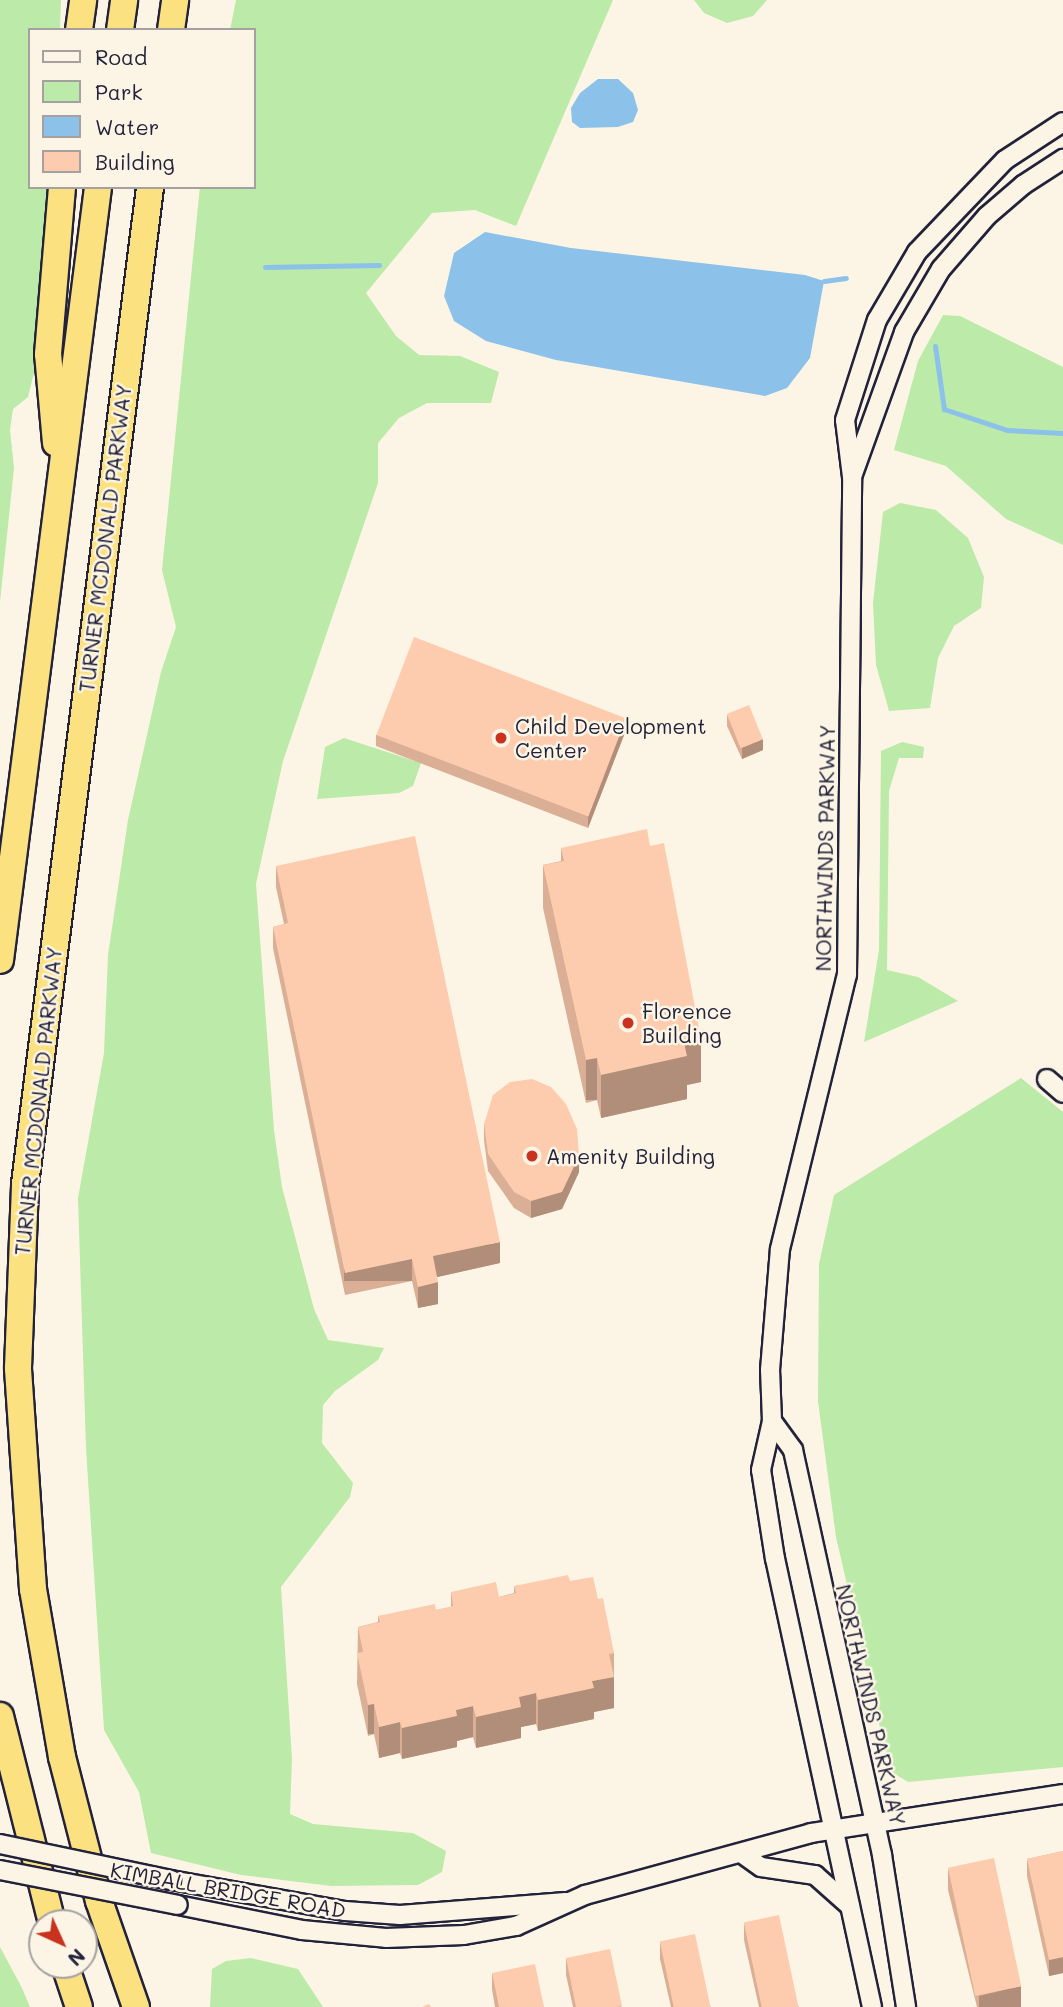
<!DOCTYPE html>
<style>
body{margin:0}
#map{position:relative;width:1063px;height:2007px;overflow:hidden;background:#fcf5e5;font-family:Mali,sans-serif}
div>[style]{position:absolute}
.green>*{inset:0;background:#bceaa8}
.water>*{inset:0;background:#8cc1e9}
.stream>*{height:5px;margin:-2.5px;padding:0 2.5px;transform-origin:2.5px;border-radius:2.5px;background:#8cc1e9}
.roads{filter:drop-shadow(2px 0 #22223b) drop-shadow(-2px 0 #22223b) drop-shadow(0 2px #22223b) drop-shadow(0 -2px #22223b)}
.minor>*{height:18px;margin:-9px;padding:0 9px;transform-origin:9px;border-radius:9px;background:#fcf5e5}
.highway>*{height:26px;margin:-13px;padding:0 13px;transform-origin:13px;border-radius:13px;background:#fbe180}
.bridges{filter:drop-shadow(2px 0 #22223b) drop-shadow(-2px 0 #22223b) drop-shadow(0 2px #22223b) drop-shadow(0 -2px #22223b)}
.minor-bridge>*{height:18px;margin:-9px;padding:0 9px;transform-origin:9px;border-radius:9px;background:#fcf5e5}
.wall>*{inset:0;background:#daaf95}
.shaded-wall>*{inset:0;background:#b18e79;transform-origin:0 0}
.building>*{inset:0;background:#fdcbad;transform-origin:0 0}
.dots>*{width:19px;height:19px;translate:-50% -50%;box-sizing:border-box;border:4px solid #fcf5e5;border-radius:50%}
span{translate:-50% -50%;white-space:nowrap;text-align:center;line-height:1.15;-webkit-text-stroke:5px #fcf5e5;paint-order:stroke}
.street-label{font-size:21px;color:#22223b}
.poi-label{font-size:21px;color:#22223b}
.left{translate:0 -50%;text-align:left}
.legend{position:absolute;left:28px;top:28px;width:228px;height:161px;box-sizing:border-box;background:#fcf5e5;border:2px solid #a5a1a1;margin:0;padding:9px 12px;list-style:none;font-size:21px;color:#22223b}
.legend li{display:flex;align-items:center;gap:14px;height:35px}
.legend b{width:35px;border:2px solid #a5a1a1}
.north{position:absolute;left:28px;top:1909px;width:70px;height:70px;box-sizing:border-box;background:#fcf5e5;border:2px solid #a5a1a1;border-radius:50%;rotate:135deg;font-size:19px;font-weight:700;line-height:28px;text-align:center;color:#22223b}
.north::after{content:'';display:block;margin:auto;width:24px;height:32px;background:#c8321e;clip-path:polygon(50% 0,100% 100%,50% 72%,0 100%)}
</style>
<div id="map">
<div class="green">
<i style="clip-path:polygon(0 0,61px 0,60px 30px,30px 30px,30px 187px,54px 187px,38px 356px,28px 397px,13px 409px,10px 430px,14px 468px,0 602px)"></i>
<i style="clip-path:polygon(236px 0,613px 0,516px 226px,475px 210px,432px 213px,366px 293px,396px 336px,419px 355px,460px 356px,499px 372px,491px 403px,427px 403px,399px 418px,378px 443px,378px 483px,283px 761px,256px 884px,274px 1130px,282px 1187px,314px 1309px,328px 1340px,384px 1348px,378px 1360px,335px 1391px,323px 1405px,322px 1443px,353px 1483px,350px 1497px,281px 1587px,292px 1759px,290px 1814px,313px 1824px,413px 1833px,446px 1851px,442px 1872px,418px 1885px,331px 1886px,241px 1875px,151px 1853px,139px 1792px,104px 1730px,86px 1448px,78px 1198px,104px 1053px,108px 955px,128px 820px,161px 672px,176px 627px,162px 570px,199px 196px,200px 187px,254px 187px,254px 30px,230px 30px)"></i>
<i style="clip-path:polygon(694px 0,767px 0,753px 16px,727px 23px,704px 13px)"></i>
<i style="clip-path:polygon(943px 315px,960px 316px,1063px 367px,1063px 545px,1006px 519px,946px 466px,894px 450px,918px 361px)"></i>
<i style="clip-path:polygon(900px 503px,936px 510px,968px 538px,984px 577px,981px 608px,954px 626px,938px 658px,930px 708px,889px 711px,876px 665px,873px 603px,883px 512px)"></i>
<i style="clip-path:polygon(344px 738px,421px 763px,413px 786px,399px 793px,317px 799px,325px 747px)"></i>
<i style="clip-path:polygon(902px 742px,924px 747px,923px 758px,899px 758px,889px 791px,887px 970px,918px 977px,958px 1001px,864px 1042px,879px 950px,881px 751px)"></i>
<i style="clip-path:polygon(1021px 1078px,1063px 1112px,1063px 1767px,908px 1782px,890px 1771px,836px 1537px,818px 1401px,819px 1264px,834px 1195px)"></i>
<i style="clip-path:polygon(0 1947px,22px 1988px,30px 2007px,0 2007px)"></i>
<i style="clip-path:polygon(251px 1958px,298px 1969px,323px 2007px,210px 2007px,212px 1969px,226px 1961px)"></i>
</div>
<div class="water">
<i style="clip-path:polygon(598px 79px,618px 79px,633px 93px,638px 110px,633px 122px,618px 127px,580px 128px,572px 122px,571px 108px,580px 93px)"></i>
<i style="clip-path:polygon(485px 232px,571px 248px,805px 275px,824px 281px,810px 358px,787px 388px,765px 396px,556px 360px,486px 341px,454px 321px,444px 296px,454px 253px)"></i>
</div>
<div class="stream">
<i style="left:265px;top:267px;width:114px;rotate:-1deg"></i>
<i style="left:824px;top:281px;width:22px;rotate:-8deg"></i>
<i style="left:935px;top:346px;width:64px;rotate:81.9deg"></i>
<i style="left:944px;top:409px;width:66px;rotate:18.4deg"></i>
<i style="left:1007px;top:430px;width:56px;rotate:3.1deg"></i>
</div>
<div class="roads">
<div class="minor">
<i style="left:853px;top:474px;width:151px;rotate:-70.2deg"></i>
<i style="left:904px;top:332px;width:73px;rotate:-59.6deg"></i>
<i style="left:941px;top:269px;width:70px;rotate:-49deg"></i>
<i style="left:987px;top:216px;width:48px;rotate:-40.7deg"></i>
<i style="left:1023px;top:185px;width:48px;rotate:-33deg"></i>
<i style="left:1047px;top:1079px;width:21px;rotate:41deg"></i>
<i style="left:772px;top:1421px;width:36px;rotate:54deg"></i>
<i style="left:793px;top:1450px;width:415px;rotate:77.6deg"></i>
<i style="left:882px;top:1855px;width:154px;rotate:81deg"></i>
<i style="left:741px;top:1853px;width:24px;rotate:35deg"></i>
<i style="left:761px;top:1867px;width:55px;rotate:8.4deg"></i>
<i style="left:815px;top:1875px;width:47px;rotate:41.5deg"></i>
<i style="left:171px;top:1880px;width:177px;rotate:10.1deg"></i>
<i style="left:345px;top:1911px;width:55px;rotate:4.2deg"></i>
<i style="left:400px;top:1915px;width:166px;rotate:-4.5deg"></i>
<i style="left:178px;top:1905px;width:126px;rotate:11.4deg"></i>
<i style="left:302px;top:1930px;width:84px;rotate:5.4deg"></i>
<i style="left:386px;top:1938px;width:78px;rotate:-2.2deg"></i>
<i style="left:464px;top:1935px;width:53px;rotate:-9.8deg"></i>
<i style="left:516px;top:1926px;width:76px;rotate:-24.2deg"></i>
<i style="left:585px;top:1895px;width:234px;rotate:-15.3deg"></i>
<i style="left:811px;top:1833px;width:255px;rotate:-8.8deg"></i>
<i style="left:872px;top:2007px;width:458px;rotate:-102.2deg"></i>
<i style="left:775px;top:1559px;width:90px;rotate:-98.9deg"></i>
<i style="left:761px;top:1470px;width:50px;rotate:-77.3deg"></i>
<i style="left:772px;top:1421px;width:51px;rotate:-92.2deg"></i>
<i style="left:770px;top:1370px;width:121px;rotate:-85.3deg"></i>
<i style="left:780px;top:1249px;width:282px;rotate:-76.3deg"></i>
<i style="left:847px;top:975px;width:498px;rotate:-89.4deg"></i>
<i style="left:852px;top:477px;width:57px;rotate:-97deg"></i>
<i style="left:845px;top:420px;width:105px;rotate:-72.3deg"></i>
<i style="left:877px;top:320px;width:79px;rotate:-59.5deg"></i>
<i style="left:917px;top:252px;width:127px;rotate:-46.3deg"></i>
<i style="left:1005px;top:160px;width:69px;rotate:-33.2deg"></i>
</div>
<div class="highway">
<i style="left:79px;top:30px;width:30px;rotate:-82deg"></i>
<i style="left:120px;top:30px;width:30px;rotate:-82deg"></i>
<i style="left:171px;top:30px;width:30px;rotate:-82deg"></i>
<i style="left:56px;top:443px;width:89px;rotate:-95.1deg"></i>
<i style="left:48px;top:354px;width:168px;rotate:-85.2deg"></i>
<i style="left:0;top:960px;width:779px;rotate:-82.77deg"></i>
<i style="left:0;top:1716px;width:213px;rotate:75.9deg"></i>
<i style="left:65px;top:1965px;width:44px;rotate:71.6deg"></i>
<i style="left:136px;top:2007px;width:112px;rotate:-109.2deg"></i>
<i style="left:99px;top:1901px;width:149px;rotate:-104.4deg"></i>
<i style="left:62px;top:1757px;width:170px;rotate:-99.8deg"></i>
<i style="left:33px;top:1589px;width:222px;rotate:-93.9deg"></i>
<i style="left:18px;top:1368px;width:184px;rotate:-87.8deg"></i>
<i style="left:25px;top:1184px;width:1005px;rotate:-82.85deg"></i>
</div>
</div>
<div class="bridges">
<div class="minor-bridge">
<i style="left:0;top:1844px;width:175px;rotate:11.9deg"></i>
<i style="left:0;top:1870px;width:181px;rotate:11.1deg"></i>
</div>
</div>
<div class="wall">
<i style="clip-path:polygon(727px 715px,763px 750px,742px 759px,727px 726px)"></i>
<i style="clip-path:polygon(626px 730px,588px 828px,376px 746px,376px 735px)"></i>
<i style="clip-path:polygon(561px 848px,701px 1082px,687px 1085px,687px 1099px,601px 1118px,597px 1100px,586px 1103px,543px 908px,543px 865px,561px 861px)"></i>
<i style="clip-path:polygon(276px 866px,500px 1263px,437px 1277px,438px 1304px,418px 1308px,412px 1281px,345px 1295px,273px 948px,273px 927px,284px 924px,276px 887px)"></i>
<i style="clip-path:polygon(484px 1124px,579px 1172px,562px 1209px,531px 1218px,514px 1208px,488px 1171px,484px 1140px)"></i>
<i style="clip-path:polygon(570px 1581px,598px 1599px,614px 1653px,614px 1708px,594px 1712px,594px 1719px,538px 1731px,536px 1724px,521px 1727px,521px 1738px,476px 1748px,473px 1737px,457px 1741px,457px 1747px,402px 1759px,400px 1753px,379px 1758px,374px 1734px,368px 1736px,357px 1684px,358px 1627px,378px 1622px,378px 1616px,436px 1610px,451px 1607px,451px 1592px,499px 1597px,514px 1593px,514px 1586px)"></i>
<i style="clip-path:polygon(1063px 1851px,1063px 1973px,1049px 1976px,1027px 1876px,1027px 1859px)"></i>
<i style="clip-path:polygon(948px 1869px,1021px 2007px,977px 2007px,948px 1890px)"></i>
<i style="clip-path:polygon(744px 1923px,799px 2007px,759px 2007px,744px 1940px)"></i>
<i style="clip-path:polygon(660px 1942px,711px 2007px,671px 2007px,660px 1959px)"></i>
<i style="clip-path:polygon(566px 1958px,622px 2007px,573px 2007px,566px 1975px)"></i>
<i style="clip-path:polygon(492px 1973px,544px 2007px,495px 2007px,492px 1989px)"></i>
</div>
<div class="shaded-wall">
<i style="clip-path:polygon(626px 719px,626px 730px,588px 828px,588px 817px)"></i>
<i style="clip-path:polygon(763px 739px,763px 750px,742px 759px,742px 748px)"></i>
<i style="clip-path:polygon(701px 1039px,701px 1082px,687px 1085px,687px 1099px,601px 1118px,601px 1075px,684px 1043px)"></i>
<i style="left:597px;top:1058px;width:42px;height:11px;rotate:90deg"></i>
<i style="clip-path:polygon(579px 1156px,579px 1172px,562px 1209px,531px 1218px,531px 1201px)"></i>
<i style="clip-path:polygon(500px 1242px,500px 1263px,433px 1278px,433px 1256px)"></i>
<i style="left:412px;top:1259px;width:22px;height:68px;rotate:90deg"></i>
<i style="clip-path:polygon(438px 1282px,438px 1304px,418px 1308px,418px 1287px)"></i>
<i style="clip-path:polygon(614px 1677px,614px 1708px,594px 1712px,594px 1719px,538px 1731px,538px 1700px,592px 1681px)"></i>
<i style="clip-path:polygon(536px 1693px,536px 1724px,521px 1727px,521px 1738px,476px 1748px,476px 1717px,519px 1697px)"></i>
<i style="left:374px;top:1704px;width:30px;height:6px;rotate:90deg"></i>
<i style="clip-path:polygon(473px 1706px,473px 1737px,457px 1741px,457px 1747px,402px 1759px,402px 1728px,456px 1710px)"></i>
<i style="clip-path:polygon(400px 1722px,400px 1753px,379px 1758px,379px 1727px)"></i>
<i style="clip-path:polygon(1063px 1957px,1063px 1973px,1049px 1976px,1049px 1960px)"></i>
<i style="clip-path:polygon(1021px 1986px,1021px 2007px,979px 2007px,979px 1996px)"></i>
</div>
<div class="building">
<i style="left:414px;top:637px;width:227px;height:105px;rotate:21deg"></i>
<i style="left:749px;top:705px;width:37px;height:24px;rotate:68deg"></i>
<i style="clip-path:polygon(647px 829px,650px 846px,664px 843px,701px 1039px,684px 1043px,687px 1056px,601px 1075px,597px 1058px,586px 1060px,543px 865px,564px 861px,561px 848px)"></i>
<i style="clip-path:polygon(415px 836px,500px 1242px,433px 1256px,438px 1282px,418px 1287px,412px 1259px,345px 1273px,273px 927px,288px 923px,276px 866px)"></i>
<i style="clip-path:polygon(532px 1079px,551px 1087px,566px 1104px,577px 1129px,579px 1156px,562px 1192px,531px 1201px,514px 1192px,488px 1154px,484px 1124px,493px 1095px,510px 1082px)"></i>
<i style="clip-path:polygon(568px 1575px,570px 1581px,593px 1577px,598px 1599px,603px 1598px,614px 1653px,609px 1654px,614px 1677px,592px 1681px,594px 1688px,538px 1700px,536px 1693px,519px 1697px,521px 1707px,476px 1717px,473px 1706px,456px 1710px,457px 1716px,402px 1728px,400px 1722px,379px 1727px,374px 1704px,368px 1705px,357px 1653px,363px 1652px,358px 1627px,380px 1622px,378px 1616px,435px 1604px,436px 1610px,453px 1606px,451px 1592px,496px 1582px,499px 1597px,516px 1593px,514px 1586px)"></i>
<i style="clip-path:polygon(1063px 1851px,1063px 1957px,1049px 1960px,1027px 1859px)"></i>
<i style="left:994px;top:1858px;width:131px;height:47px;rotate:78deg"></i>
<i style="left:779px;top:1915px;width:94px;height:36px;rotate:78deg"></i>
<i style="left:695px;top:1934px;width:75px;height:36px;rotate:78deg"></i>
<i style="clip-path:polygon(610px 1949px,622px 2006px,616px 2007px,576px 2007px,566px 1958px)"></i>
<i style="clip-path:polygon(535px 1964px,544px 2007px,499px 2007px,492px 1973px)"></i>
<i style="clip-path:polygon(429px 2004px,431px 2007px,422px 2007px)"></i>
</div>
<div class="dots">
<i style="left:501px;top:738px;background:#c8321e"></i>
<i style="left:628px;top:1023px;background:#c8321e"></i>
<i style="left:532px;top:1156px;background:#c8321e"></i>
</div>
<div class="street-label">
<span style="left:105px;top:538px;rotate:-83deg">TURNER MCDONALD PARKWAY</span>
<span style="left:825px;top:848px;rotate:-89deg">NORTHWINDS PARKWAY</span>
<span style="left:38px;top:1101px;rotate:-84deg">TURNER MCDONALD PARKWAY</span>
<span style="left:871px;top:1705px;rotate:77deg">NORTHWINDS PARKWAY</span>
<span style="left:228px;top:1890px;rotate:10deg">KIMBALL BRIDGE ROAD</span>
</div>
<div class="poi-label">
<span class="left" style="left:515px;top:738px">Child Development<br>Center</span>
<span class="left" style="left:642px;top:1023px">Florence<br>Building</span>
<span class="left" style="left:546px;top:1156px">Amenity Building</span>
</div>
<ul class="legend">
<li><b style="height:9px;background:#fcf5e5"></b>Road</li>
<li><b style="height:19px;background:#bceaa8"></b>Park</li>
<li><b style="height:19px;background:#8cc1e9"></b>Water</li>
<li><b style="height:19px;background:#fdcbad"></b>Building</li>
</ul>
<div class="north">N</div>
</div>
